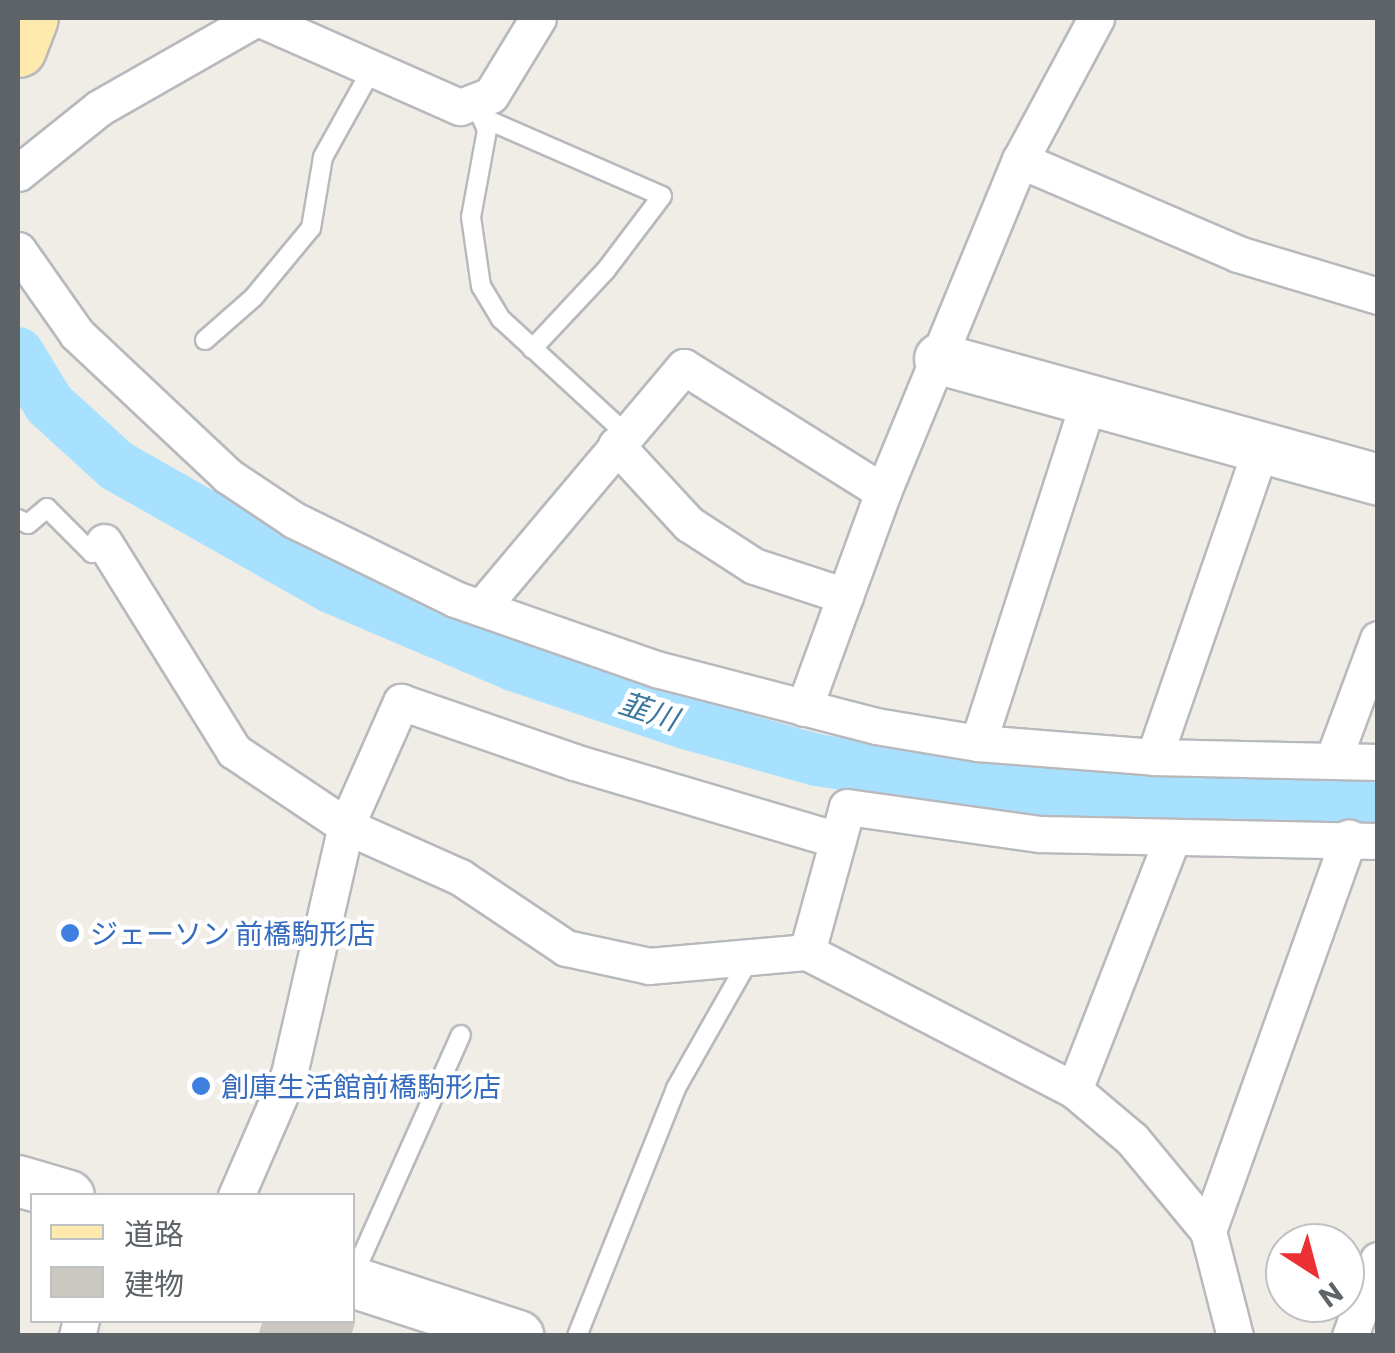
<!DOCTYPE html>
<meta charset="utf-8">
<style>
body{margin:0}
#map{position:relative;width:1395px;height:1353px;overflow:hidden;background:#f0ede6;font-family:Commissioner,"Noto Sans JP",sans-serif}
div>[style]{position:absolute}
.river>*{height:52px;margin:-26px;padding:0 26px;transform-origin:26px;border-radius:26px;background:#a8e1ff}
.building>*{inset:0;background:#cbc8c2}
.roads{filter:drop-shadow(2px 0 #b7b9bd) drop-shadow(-2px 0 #b7b9bd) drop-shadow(0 2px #b7b9bd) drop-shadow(0 -2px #b7b9bd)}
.lane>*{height:18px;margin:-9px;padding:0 9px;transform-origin:9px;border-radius:9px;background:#fff}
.street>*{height:35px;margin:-17.5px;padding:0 17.5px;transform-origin:17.5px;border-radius:17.5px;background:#fff}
.secondary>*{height:50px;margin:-25px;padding:0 25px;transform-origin:25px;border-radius:25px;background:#fff}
.primary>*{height:55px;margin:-27.5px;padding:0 27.5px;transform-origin:27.5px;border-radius:27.5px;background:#ffeaad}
.dots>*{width:28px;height:28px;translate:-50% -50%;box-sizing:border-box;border:5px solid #fff;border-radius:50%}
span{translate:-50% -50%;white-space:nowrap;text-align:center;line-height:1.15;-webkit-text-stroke:8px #fff;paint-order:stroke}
.shop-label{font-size:28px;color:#366cbe}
.left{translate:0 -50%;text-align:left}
.water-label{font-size:30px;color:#3c77a1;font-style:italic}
.frame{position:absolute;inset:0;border:20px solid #5e6367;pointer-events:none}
.legend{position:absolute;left:30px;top:1193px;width:325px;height:130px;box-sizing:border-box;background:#fff;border:2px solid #bfc1c2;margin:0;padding:12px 18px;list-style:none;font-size:30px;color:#5e6367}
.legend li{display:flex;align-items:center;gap:20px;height:50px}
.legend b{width:50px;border:2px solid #bfc1c2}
.north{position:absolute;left:1265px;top:1223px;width:100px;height:100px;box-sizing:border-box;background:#fff;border:2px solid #bfc1c2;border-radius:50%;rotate:144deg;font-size:28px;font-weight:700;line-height:40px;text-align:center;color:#5e6367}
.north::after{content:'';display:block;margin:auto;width:35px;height:45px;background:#eb3134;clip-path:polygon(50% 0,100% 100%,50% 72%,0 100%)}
</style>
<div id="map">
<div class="river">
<i style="left:18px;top:353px;width:60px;rotate:58.7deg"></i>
<i style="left:49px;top:404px;width:92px;rotate:42.4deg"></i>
<i style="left:117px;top:466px;width:248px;rotate:29.5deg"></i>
<i style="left:333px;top:588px;width:199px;rotate:23.1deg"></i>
<i style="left:516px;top:666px;width:178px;rotate:18.6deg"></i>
<i style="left:685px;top:723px;width:137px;rotate:15.7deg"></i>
<i style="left:817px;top:760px;width:180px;rotate:8.9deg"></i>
<i style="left:995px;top:788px;width:174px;rotate:4.3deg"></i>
<i style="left:1169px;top:801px;width:209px;rotate:0.8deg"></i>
</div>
<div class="building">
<i style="clip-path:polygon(263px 1320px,345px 1320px,355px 1323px,351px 1336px,258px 1336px)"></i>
</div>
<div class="roads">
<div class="lane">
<i style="left:480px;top:114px;width:17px;rotate:66deg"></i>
<i style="left:487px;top:130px;width:88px;rotate:100.4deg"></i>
<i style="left:471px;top:217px;width:70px;rotate:81.8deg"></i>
<i style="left:481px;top:286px;width:39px;rotate:59deg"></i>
<i style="left:501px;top:319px;width:170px;rotate:42.6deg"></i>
<i style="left:481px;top:117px;width:197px;rotate:23.6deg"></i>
<i style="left:662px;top:196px;width:93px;rotate:127.1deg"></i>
<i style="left:606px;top:270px;width:108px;rotate:133.1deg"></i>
<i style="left:205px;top:340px;width:64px;rotate:-41.2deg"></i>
<i style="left:253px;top:298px;width:91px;rotate:-50.4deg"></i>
<i style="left:311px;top:228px;width:72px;rotate:-80.4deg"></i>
<i style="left:323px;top:157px;width:101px;rotate:-60.9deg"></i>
<i style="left:18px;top:519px;width:11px;rotate:27deg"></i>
<i style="left:28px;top:524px;width:25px;rotate:-40deg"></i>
<i style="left:47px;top:508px;width:64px;rotate:45deg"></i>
<i style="left:92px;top:553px;width:16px;rotate:-43deg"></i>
<i style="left:353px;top:1276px;width:264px;rotate:-65.9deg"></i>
<i style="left:577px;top:1336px;width:267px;rotate:-68.2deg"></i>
<i style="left:676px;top:1088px;width:150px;rotate:-60.4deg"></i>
</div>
<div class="street">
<i style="left:258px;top:18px;width:221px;rotate:23.8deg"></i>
<i style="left:460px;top:107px;width:33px;rotate:-21deg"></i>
<i style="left:491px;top:95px;width:90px;rotate:-58.6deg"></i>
<i style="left:1020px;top:160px;width:237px;rotate:23.3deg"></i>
<i style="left:1238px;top:254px;width:146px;rotate:16.7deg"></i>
<i style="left:18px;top:173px;width:104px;rotate:-38.7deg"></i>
<i style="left:99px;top:108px;width:182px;rotate:-29.7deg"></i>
<i style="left:18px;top:250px;width:103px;rotate:54.9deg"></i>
<i style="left:77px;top:334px;width:207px;rotate:43.2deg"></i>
<i style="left:228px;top:476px;width:79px;rotate:33.7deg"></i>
<i style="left:294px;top:520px;width:179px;rotate:26.1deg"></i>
<i style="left:455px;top:599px;width:213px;rotate:19.2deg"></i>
<i style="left:656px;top:669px;width:227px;rotate:14.5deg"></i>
<i style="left:876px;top:726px;width:103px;rotate:9.5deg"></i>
<i style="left:978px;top:743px;width:177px;rotate:4.5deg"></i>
<i style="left:1154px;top:757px;width:224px;rotate:1.3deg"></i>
<i style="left:616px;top:445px;width:108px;rotate:47.3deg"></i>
<i style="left:689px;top:524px;width:77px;rotate:32.9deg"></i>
<i style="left:754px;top:566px;width:96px;rotate:18.2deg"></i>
<i style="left:104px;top:542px;width:246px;rotate:58.1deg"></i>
<i style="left:234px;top:751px;width:135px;rotate:33.8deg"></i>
<i style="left:346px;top:826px;width:125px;rotate:24.1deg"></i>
<i style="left:460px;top:877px;width:128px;rotate:33.8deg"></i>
<i style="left:566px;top:948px;width:85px;rotate:12.2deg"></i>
<i style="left:649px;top:966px;width:159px;rotate:-5.1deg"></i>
<i style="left:807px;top:952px;width:301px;rotate:27.3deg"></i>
<i style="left:1074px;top:1090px;width:76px;rotate:40.2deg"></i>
<i style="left:1132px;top:1139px;width:119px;rotate:50.4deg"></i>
<i style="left:1208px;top:1231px;width:108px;rotate:75.6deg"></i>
<i style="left:481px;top:608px;width:315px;rotate:-49.9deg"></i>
<i style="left:684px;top:367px;width:235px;rotate:32.1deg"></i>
<i style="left:804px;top:708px;width:230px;rotate:-69.9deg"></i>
<i style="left:883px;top:492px;width:359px;rotate:-67.6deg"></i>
<i style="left:1020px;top:160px;width:161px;rotate:-61.8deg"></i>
<i style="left:978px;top:743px;width:361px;rotate:-72.1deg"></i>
<i style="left:1154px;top:757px;width:327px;rotate:-70.9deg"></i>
<i style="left:1333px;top:760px;width:129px;rotate:-69.6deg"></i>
<i style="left:807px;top:952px;width:150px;rotate:-74.6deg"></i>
<i style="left:847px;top:807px;width:195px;rotate:8deg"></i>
<i style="left:1040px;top:834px;width:338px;rotate:1.2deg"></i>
<i style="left:1074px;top:1090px;width:269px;rotate:-68.7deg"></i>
<i style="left:236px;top:1196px;width:133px;rotate:-66.5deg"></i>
<i style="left:289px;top:1074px;width:254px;rotate:-77.1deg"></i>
<i style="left:346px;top:826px;width:136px;rotate:-66.1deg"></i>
<i style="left:401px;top:702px;width:183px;rotate:19.1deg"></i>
<i style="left:574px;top:762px;width:275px;rotate:16.5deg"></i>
<i style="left:1208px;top:1231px;width:418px;rotate:-70.3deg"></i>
<i style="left:77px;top:1336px;width:16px;rotate:-76deg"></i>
<i style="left:1350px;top:1336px;width:81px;rotate:-69.8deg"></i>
</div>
<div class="secondary">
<i style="left:940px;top:359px;width:454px;rotate:15.4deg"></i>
<i style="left:18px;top:1181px;width:53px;rotate:16.4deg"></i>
<i style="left:352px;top:1282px;width:175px;rotate:18deg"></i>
</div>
<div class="primary">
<i style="left:18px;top:49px;width:33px;rotate:-69deg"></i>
</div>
</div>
<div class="dots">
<i style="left:70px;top:933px;background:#3f7fe0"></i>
<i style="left:201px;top:1086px;background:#3f7fe0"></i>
</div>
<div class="shop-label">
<span class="left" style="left:90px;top:933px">ジェーソン 前橋駒形店</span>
<span class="left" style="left:221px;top:1086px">創庫生活館前橋駒形店</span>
</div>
<div class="water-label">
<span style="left:649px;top:710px;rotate:18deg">韮川</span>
</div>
<div class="frame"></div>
<ul class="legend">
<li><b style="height:12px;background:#ffeaad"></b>道路</li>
<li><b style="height:28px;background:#cbc8c2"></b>建物</li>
</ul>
<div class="north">N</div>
</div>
